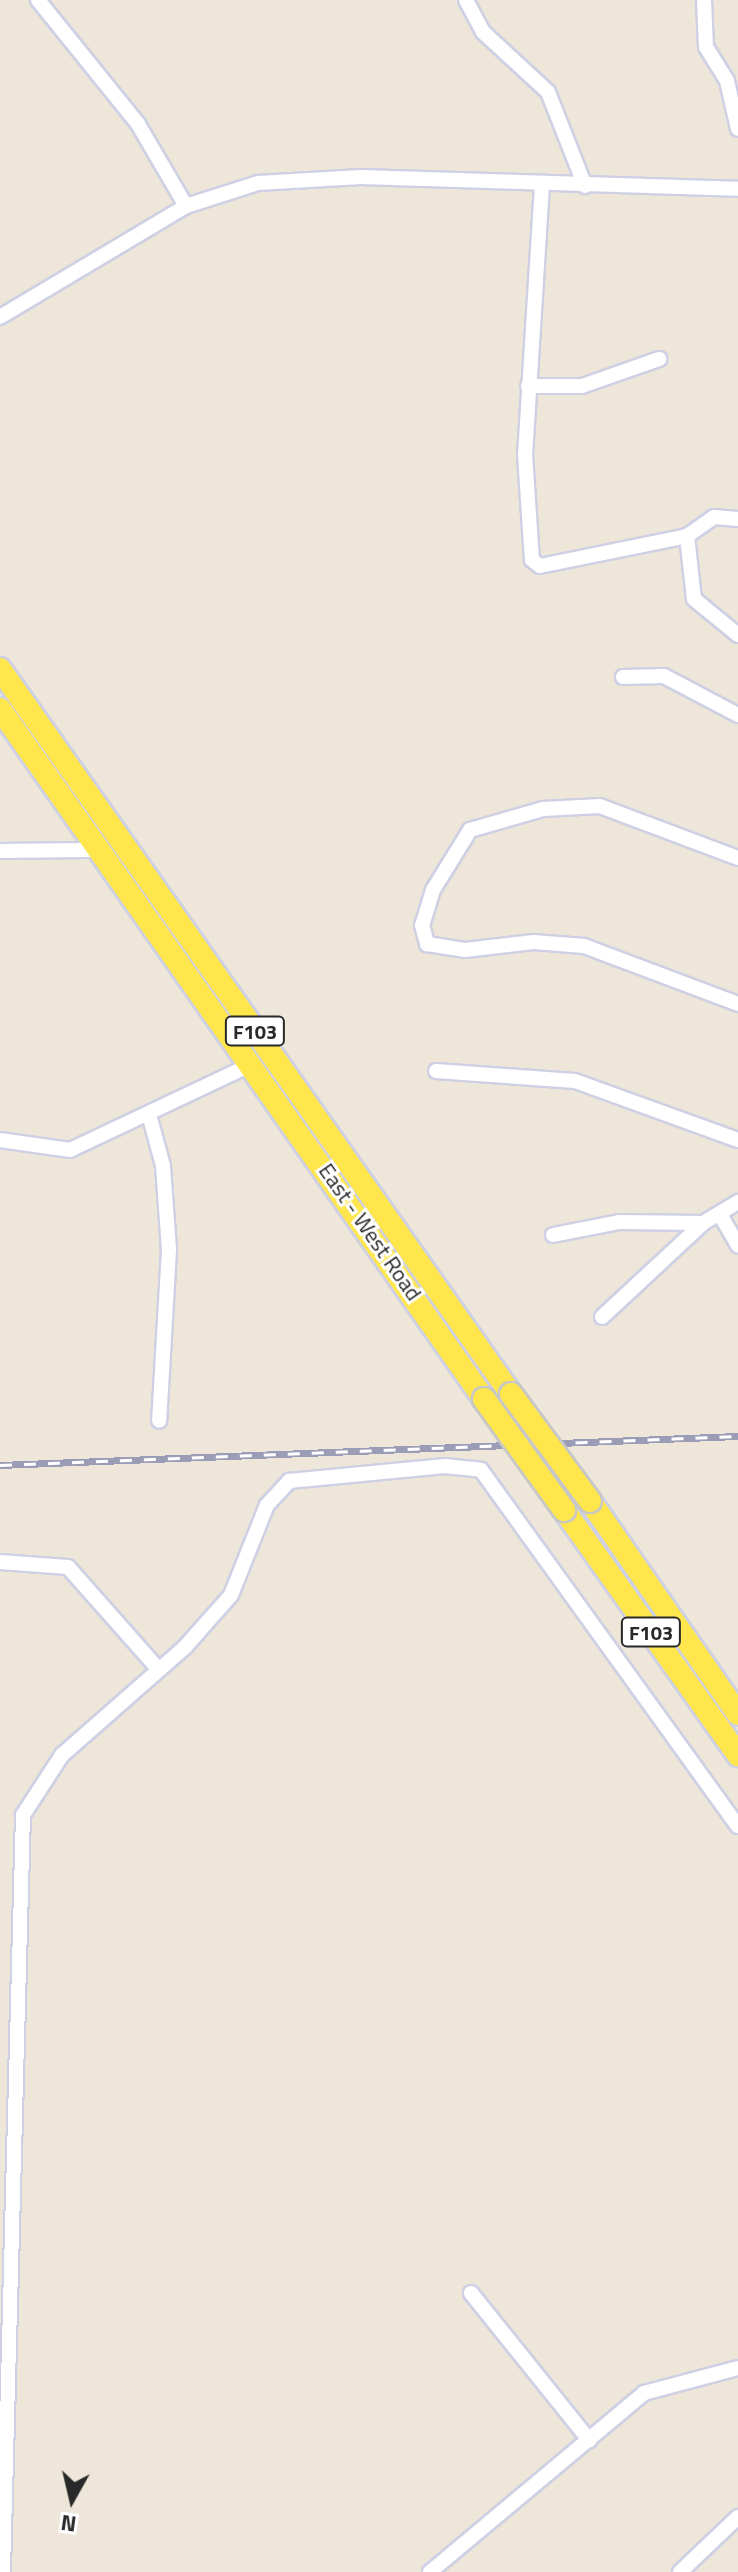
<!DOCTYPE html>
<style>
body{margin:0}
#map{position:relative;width:738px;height:2572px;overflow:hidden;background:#ede6d9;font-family:"Titillium Web",sans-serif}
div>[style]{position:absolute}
.roads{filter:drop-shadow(2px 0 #ced0e4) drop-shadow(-2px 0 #ced0e4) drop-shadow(0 2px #ced0e4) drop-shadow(0 -2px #ced0e4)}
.street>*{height:14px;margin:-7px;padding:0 7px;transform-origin:7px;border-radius:7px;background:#fff}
.primary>*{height:22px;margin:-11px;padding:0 11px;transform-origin:11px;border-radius:11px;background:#ffe64c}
.rail>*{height:7px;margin-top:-3.5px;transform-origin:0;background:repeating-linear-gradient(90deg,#fff 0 12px,#9b9db6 0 24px);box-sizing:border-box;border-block:2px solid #9b9db6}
.bridges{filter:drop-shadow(2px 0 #c7c7c7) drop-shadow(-2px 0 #c7c7c7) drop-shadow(0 2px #c7c7c7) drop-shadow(0 -2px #c7c7c7)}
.primary-bridge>*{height:22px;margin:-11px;padding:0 11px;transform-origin:11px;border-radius:11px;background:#ffe64c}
span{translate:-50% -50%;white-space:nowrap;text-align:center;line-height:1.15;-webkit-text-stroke:6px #fff;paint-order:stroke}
.shield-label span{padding:2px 6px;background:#fff;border:2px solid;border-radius:6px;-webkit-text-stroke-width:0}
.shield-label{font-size:20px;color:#292929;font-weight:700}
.street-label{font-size:22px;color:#292929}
.north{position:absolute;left:32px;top:2460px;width:80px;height:80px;-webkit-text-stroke:6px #fff;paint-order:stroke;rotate:188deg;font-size:22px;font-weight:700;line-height:32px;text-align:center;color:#292929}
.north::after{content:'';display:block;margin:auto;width:28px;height:36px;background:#292929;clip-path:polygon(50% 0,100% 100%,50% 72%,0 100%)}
</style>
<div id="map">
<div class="roads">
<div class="street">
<i style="left:38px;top:0;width:159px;rotate:51.1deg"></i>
<i style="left:138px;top:124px;width:95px;rotate:59.7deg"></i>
<i style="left:466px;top:0;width:36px;rotate:62deg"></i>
<i style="left:483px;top:32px;width:88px;rotate:42.7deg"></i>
<i style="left:548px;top:92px;width:101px;rotate:68.5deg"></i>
<i style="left:704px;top:0;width:47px;rotate:87.6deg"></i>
<i style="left:706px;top:47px;width:40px;rotate:58deg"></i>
<i style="left:727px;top:81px;width:49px;rotate:77.1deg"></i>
<i style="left:542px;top:185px;width:271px;rotate:93.6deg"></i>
<i style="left:525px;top:455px;width:105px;rotate:86.2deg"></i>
<i style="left:532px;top:560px;width:10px;rotate:37deg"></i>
<i style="left:540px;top:566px;width:150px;rotate:-11.5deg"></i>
<i style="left:687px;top:536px;width:33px;rotate:-35deg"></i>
<i style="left:714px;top:517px;width:24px;rotate:5deg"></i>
<i style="left:0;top:317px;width:217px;rotate:-30.8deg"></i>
<i style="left:186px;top:206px;width:76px;rotate:-17.7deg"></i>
<i style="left:258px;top:183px;width:103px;rotate:-3.3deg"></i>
<i style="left:361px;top:177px;width:377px;rotate:1.8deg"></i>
<i style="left:528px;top:386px;width:54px"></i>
<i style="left:582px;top:386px;width:82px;rotate:-19.3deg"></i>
<i style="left:687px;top:536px;width:63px;rotate:83.7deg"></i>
<i style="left:694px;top:599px;width:57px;rotate:39.3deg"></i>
<i style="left:623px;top:677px;width:41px;rotate:-1.4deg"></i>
<i style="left:664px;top:676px;width:84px;rotate:27.8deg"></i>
<i style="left:0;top:851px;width:102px;rotate:-0.6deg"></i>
<i style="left:738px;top:858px;width:147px;rotate:-159.4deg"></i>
<i style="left:600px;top:806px;width:57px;rotate:177deg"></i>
<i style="left:543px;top:809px;width:76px;rotate:164deg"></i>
<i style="left:470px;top:830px;width:70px;rotate:121.7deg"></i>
<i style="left:433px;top:890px;width:37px;rotate:107deg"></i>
<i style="left:422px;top:925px;width:20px;rotate:75deg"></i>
<i style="left:427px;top:944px;width:38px;rotate:9deg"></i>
<i style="left:465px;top:950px;width:69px;rotate:-6.6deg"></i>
<i style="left:534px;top:942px;width:50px;rotate:4.6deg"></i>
<i style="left:584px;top:946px;width:165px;rotate:20.6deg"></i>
<i style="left:436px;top:1071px;width:139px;rotate:4.1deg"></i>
<i style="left:575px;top:1081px;width:173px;rotate:19.9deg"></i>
<i style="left:150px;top:1118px;width:50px;rotate:74.8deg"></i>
<i style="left:163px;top:1166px;width:84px;rotate:85.9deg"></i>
<i style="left:169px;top:1250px;width:171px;rotate:93.3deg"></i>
<i style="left:0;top:1140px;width:71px;rotate:8.1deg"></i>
<i style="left:70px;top:1150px;width:201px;rotate:-25.3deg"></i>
<i style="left:721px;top:1216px;width:34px;rotate:60deg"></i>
<i style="left:553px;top:1235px;width:67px;rotate:-11.1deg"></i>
<i style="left:619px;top:1222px;width:84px;rotate:0.7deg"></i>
<i style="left:703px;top:1223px;width:41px;rotate:-31deg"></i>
<i style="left:602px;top:1317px;width:138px;rotate:-42.9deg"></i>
<i style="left:0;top:1562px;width:68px;rotate:4.2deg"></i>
<i style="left:68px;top:1567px;width:137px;rotate:48.5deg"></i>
<i style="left:471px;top:2293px;width:189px;rotate:51.2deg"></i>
<i style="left:3px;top:2572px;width:757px;rotate:-88.49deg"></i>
<i style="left:23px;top:1815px;width:72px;rotate:-57deg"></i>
<i style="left:62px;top:1755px;width:164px;rotate:-41.3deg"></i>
<i style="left:185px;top:1647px;width:69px;rotate:-48.5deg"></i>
<i style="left:231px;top:1595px;width:97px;rotate:-68.2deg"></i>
<i style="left:267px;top:1505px;width:33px;rotate:-47deg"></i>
<i style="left:289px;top:1481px;width:157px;rotate:-5.5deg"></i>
<i style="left:445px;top:1466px;width:36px;rotate:6deg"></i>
<i style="left:481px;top:1470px;width:439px;rotate:54.2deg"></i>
<i style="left:430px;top:2572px;width:279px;rotate:-39.9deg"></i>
<i style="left:644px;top:2393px;width:97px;rotate:-14.9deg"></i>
<i style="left:680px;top:2572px;width:80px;rotate:-43.5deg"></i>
</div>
<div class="primary">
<i style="left:0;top:669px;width:887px;rotate:54.82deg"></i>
<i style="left:0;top:709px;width:843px;rotate:54.95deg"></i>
<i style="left:590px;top:1501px;width:259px;rotate:55.2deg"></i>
<i style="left:564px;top:1510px;width:301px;rotate:54.6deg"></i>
</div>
</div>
<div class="rail">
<i style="left:0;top:1465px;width:739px;rotate:-2.25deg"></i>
</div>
<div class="bridges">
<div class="primary-bridge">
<i style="left:511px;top:1394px;width:133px;rotate:53.6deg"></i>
<i style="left:484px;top:1399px;width:137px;rotate:54.2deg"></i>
</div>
</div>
<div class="shield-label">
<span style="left:255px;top:1031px">F103</span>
<span style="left:651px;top:1632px">F103</span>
</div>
<div class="street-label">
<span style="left:370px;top:1232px;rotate:55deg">East - West Road</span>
</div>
<div class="north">N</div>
</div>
